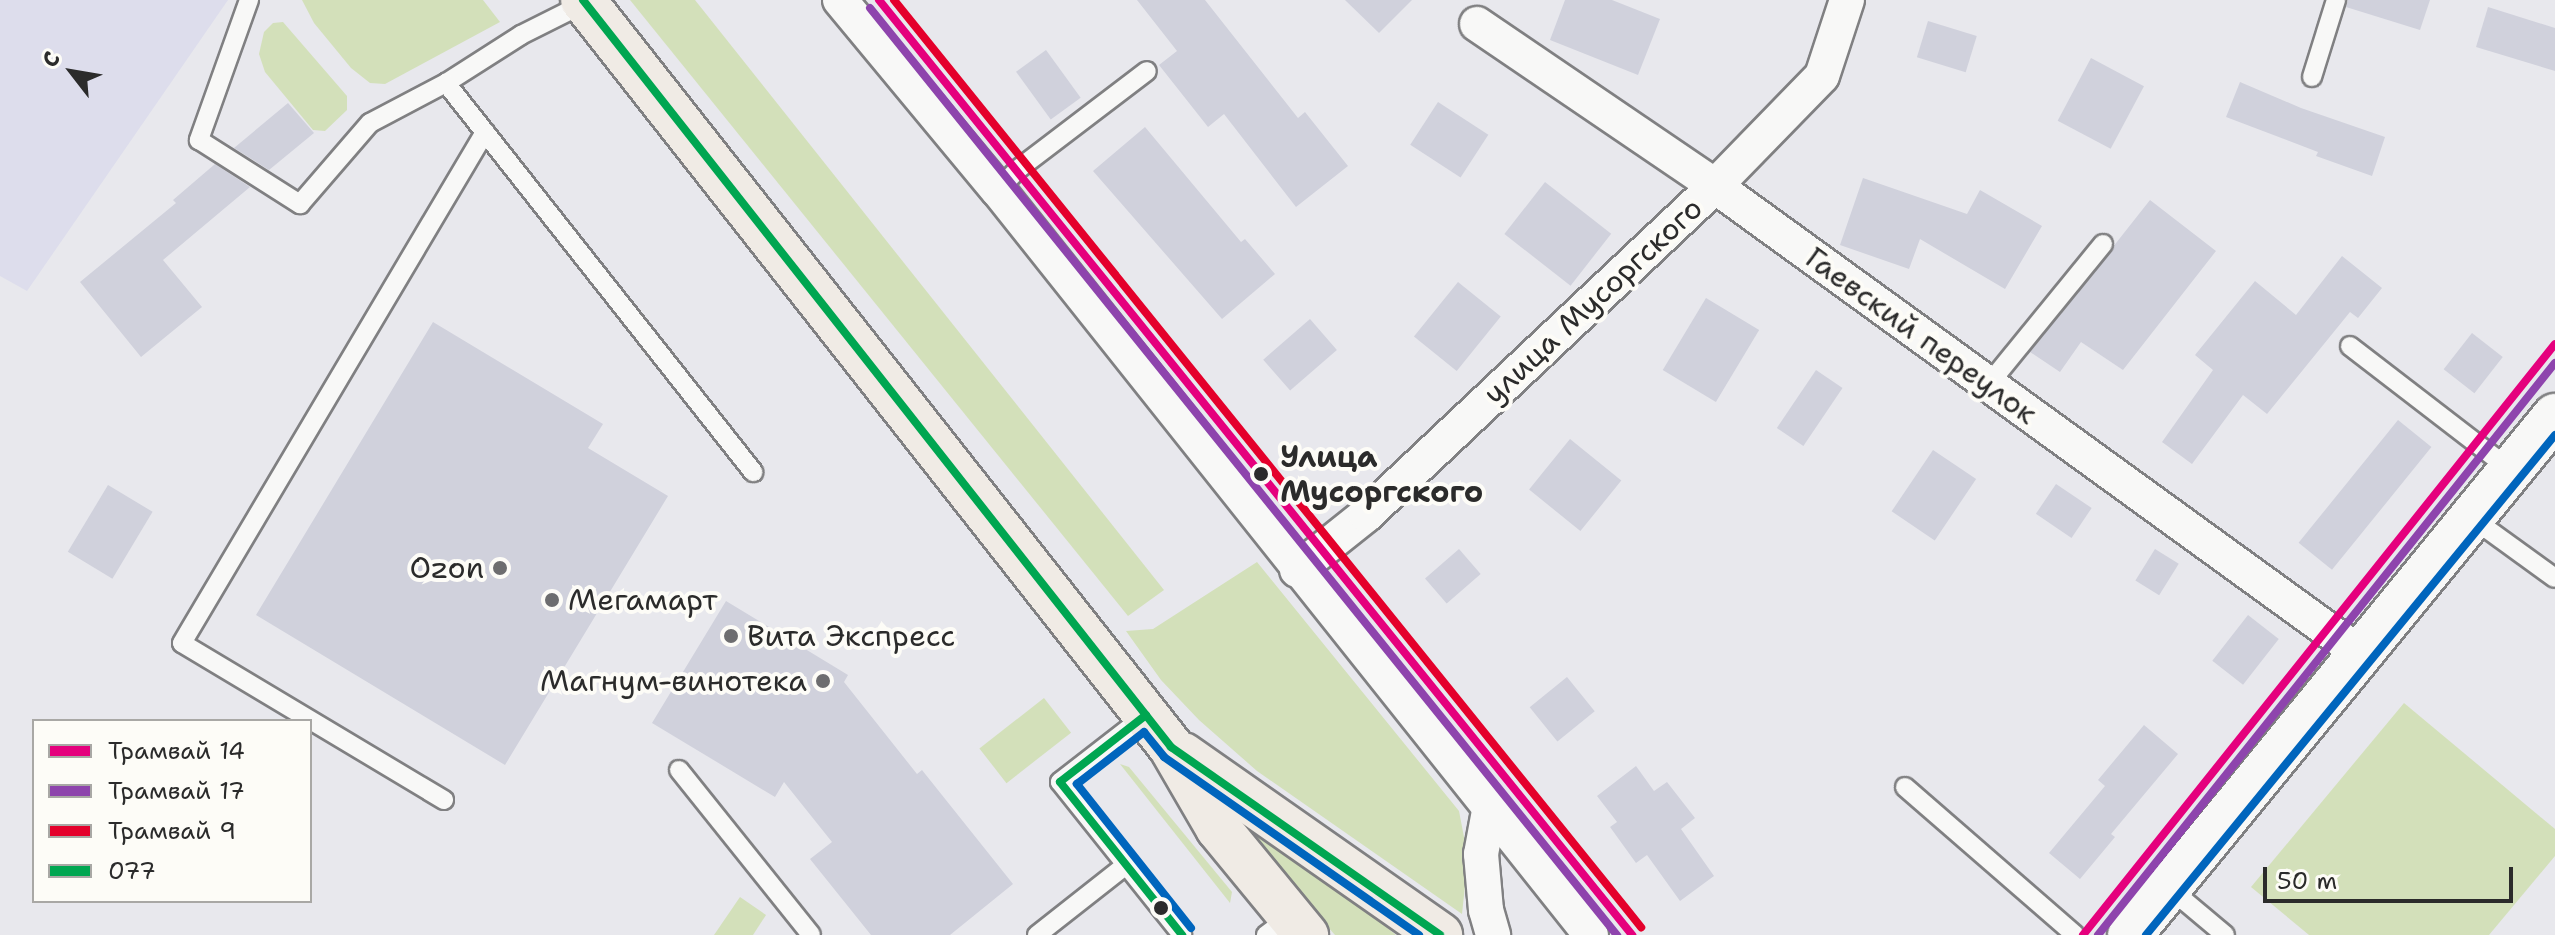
<!DOCTYPE html>
<meta charset="utf-8">
<style>
body{margin:0}
#map{position:relative;width:2555px;height:935px;overflow:hidden;background:#e8e8ed;font-family:"Shantell Sans",sans-serif}
div>[style]{position:absolute}
.built>*{inset:0;background:#ddddec}
.green>*{inset:0;background:#d3e0ba;transform-origin:0 0}
.building>*{inset:0;background:#d0d1dc;transform-origin:0 0}
.roads{filter:drop-shadow(2px 0 #808082) drop-shadow(-2px 0 #808082) drop-shadow(0 2px #808082) drop-shadow(0 -2px #808082)}
.lane>*{height:18px;margin:-9px;padding:0 9px;transform-origin:9px;border-radius:9px;background:#f8f8f7}
.street>*{height:34px;margin:-17px;padding:0 17px;transform-origin:17px;border-radius:17px;background:#f8f8f7}
.secondary>*{height:44px;margin:-22px;padding:0 22px;transform-origin:22px;border-radius:22px;background:#f8f8f7}
.primary>*{height:44px;margin:-22px;padding:0 22px;transform-origin:22px;border-radius:22px;background:#f0ebe5}
.bus-1>*{height:8px;margin:-4px;padding:0 4px;transform-origin:4px;border-radius:4px;background:#00a651}
.bus-2>*{height:8px;margin:-4px;padding:0 4px;transform-origin:4px;border-radius:4px;background:#0065bd}
.tram-1>*{height:8px;margin:-4px;padding:0 4px;transform-origin:4px;border-radius:4px;background:#e5007d}
.tram-2>*{height:8px;margin:-4px;padding:0 4px;transform-origin:4px;border-radius:4px;background:#8e44ad}
.tram-3>*{height:8px;margin:-4px;padding:0 4px;transform-origin:4px;border-radius:4px;background:#e4002b}
.dots>*{width:22px;height:22px;translate:-50% -50%;box-sizing:border-box;border:4px solid #fdfcf7;border-radius:50%}
span{translate:-50% -50%;white-space:nowrap;text-align:center;line-height:1.15;-webkit-text-stroke:8px #fdfcf7;paint-order:stroke}
.street-label{font-size:30px;color:#2b2b2b}
.stop-label{font-size:30px;color:#2b2b2b;font-weight:700}
.left{translate:0 -50%;text-align:left}
.poi-label{font-size:30px;color:#2b2b2b}
.right{translate:-100% -50%;text-align:right}
.legend{position:absolute;left:32px;top:719px;width:280px;height:184px;box-sizing:border-box;background:#fdfcf7;border:2px solid #a9a8a5;margin:0;padding:10px 14px;list-style:none;font-size:24px;color:#2b2b2b}
.legend li{display:flex;align-items:center;gap:16px;height:40px}
.legend b{width:40px;border:2px solid #a9a8a5}
.north{position:absolute;left:32px;top:32px;width:80px;height:80px;-webkit-text-stroke:6px #fdfcf7;paint-order:stroke;rotate:301deg;font-size:22px;font-weight:700;line-height:32px;text-align:center;color:#2b2b2b}
.north::after{content:'';display:block;margin:auto;width:28px;height:36px;background:#2b2b2b;clip-path:polygon(50% 0,100% 100%,50% 72%,0 100%)}
.scale{position:absolute;left:2263px;top:867px;width:250px;height:36px;box-sizing:border-box;border:4px solid #2b2b2b;border-top:0;padding-left:10px;font-size:24px;line-height:28px;white-space:nowrap;color:#2b2b2b;-webkit-text-stroke:6px #fdfcf7;paint-order:stroke}
</style>
<div id="map">
<div class="built">
<i style="clip-path:polygon(0 0,228px 0,27px 291px,0 276px)"></i>
</div>
<div class="green">
<i style="clip-path:polygon(302px 0,483px 0,500px 22px,385px 84px,370px 83px,351px 68px,314px 23px)"></i>
<i style="clip-path:polygon(630px 0,695px 0,1164px 590px,1128px 616px)"></i>
<i style="clip-path:polygon(283px 22px,347px 96px,347px 110px,325px 131px,313px 130px,265px 72px,259px 54px,264px 32px,273px 23px)"></i>
<i style="clip-path:polygon(1257px 562px,1459px 811px,1468px 858px,1462px 914px,1257px 771px,1199px 720px,1161px 680px,1126px 631px,1153px 629px)"></i>
<i style="left:1044px;top:698px;width:44px;height:82px;rotate:52deg"></i>
<i style="clip-path:polygon(2404px 703px,2555px 829px,2555px 856px,2489px 935px,2309px 935px,2251px 887px)"></i>
<i style="clip-path:polygon(1120px 764px,1129px 767px,1232px 892px,1230px 903px)"></i>
<i style="clip-path:polygon(1213px 799px,1322px 874px,1396px 935px,1335px 935px)"></i>
<i style="clip-path:polygon(740px 897px,766px 915px,753px 935px,714px 935px)"></i>
</div>
<div class="building">
<i style="clip-path:polygon(1137px 0,1205px 0,1298px 118px,1305px 112px,1348px 166px,1296px 207px,1224px 114px,1208px 127px,1159px 65px,1177px 51px)"></i>
<i style="clip-path:polygon(1345px 0,1412px 0,1379px 33px)"></i>
<i style="clip-path:polygon(1565px 0,1612px 0,1660px 19px,1638px 75px,1550px 40px)"></i>
<i style="clip-path:polygon(2348px 0,2430px 0,2420px 30px,2346px 7px)"></i>
<i style="clip-path:polygon(2488px 7px,2555px 28px,2555px 71px,2476px 47px)"></i>
<i style="left:1928px;top:21px;width:51px;height:38px;rotate:17deg"></i>
<i style="left:1046px;top:50px;width:59px;height:37px;rotate:54deg"></i>
<i style="left:2091px;top:58px;width:60px;height:71px;rotate:28deg"></i>
<i style="clip-path:polygon(2240px 82px,2301px 108px,2385px 137px,2372px 176px,2316px 156px,2318px 152px,2226px 117px)"></i>
<i style="left:1438px;top:102px;width:60px;height:51px;rotate:33deg"></i>
<i style="clip-path:polygon(288px 103px,314px 133px,269px 170px,234px 148px)"></i>
<i style="clip-path:polygon(1145px 127px,1241px 242px,1245px 239px,1275px 274px,1222px 319px,1093px 171px)"></i>
<i style="clip-path:polygon(215px 164px,250px 187px,163px 260px,202px 307px,141px 357px,80px 282px,176px 203px,173px 200px)"></i>
<i style="clip-path:polygon(1863px 178px,1967px 214px,1980px 190px,2042px 226px,2005px 289px,1920px 239px,1909px 269px,1840px 245px)"></i>
<i style="left:1545px;top:182px;width:84px;height:66px;rotate:38deg"></i>
<i style="clip-path:polygon(2150px 200px,2216px 251px,2123px 370px,2081px 342px,2060px 372px,2030px 352px)"></i>
<i style="clip-path:polygon(2342px 256px,2382px 288px,2358px 318px,2350px 312px,2267px 414px,2243px 395px,2192px 464px,2162px 442px,2213px 370px,2195px 355px,2255px 281px,2296px 315px)"></i>
<i style="left:1458px;top:282px;width:55px;height:70px;rotate:39deg"></i>
<i style="left:1706px;top:298px;width:62px;height:84px;rotate:31deg"></i>
<i style="left:1310px;top:319px;width:41px;height:62px;rotate:49deg"></i>
<i style="clip-path:polygon(433px 322px,603px 424px,588px 448px,668px 496px,505px 765px,256px 615px)"></i>
<i style="left:2472px;top:333px;width:39px;height:46px;rotate:38deg"></i>
<i style="left:1816px;top:370px;width:32px;height:70px;rotate:34deg"></i>
<i style="left:2398px;top:420px;width:43px;height:158px;rotate:39deg"></i>
<i style="left:1570px;top:439px;width:66px;height:65px;rotate:39deg"></i>
<i style="left:1933px;top:450px;width:52px;height:74px;rotate:34deg"></i>
<i style="left:2056px;top:484px;width:43px;height:36px;rotate:34deg"></i>
<i style="left:108px;top:485px;width:52px;height:78px;rotate:31deg"></i>
<i style="left:1459px;top:549px;width:33px;height:45px;rotate:49deg"></i>
<i style="left:2155px;top:549px;width:28px;height:37px;rotate:32deg"></i>
<i style="clip-path:polygon(726px 601px,848px 675px,844px 682px,917px 774px,922px 770px,1013px 884px,950px 935px,871px 935px,810px 859px,832px 842px,784px 782px,775px 797px,652px 723px)"></i>
<i style="left:2248px;top:615px;width:39px;height:58px;rotate:38deg"></i>
<i style="left:1567px;top:677px;width:44px;height:48px;rotate:51deg"></i>
<i style="clip-path:polygon(2144px 725px,2178px 754px,2111px 834px,2115px 837px,2080px 879px,2049px 853px,2105px 786px,2098px 780px)"></i>
<i style="clip-path:polygon(1636px 766px,1654px 791px,1667px 782px,1695px 818px,1681px 829px,1714px 876px,1680px 901px,1647px 855px,1636px 863px,1610px 827px,1617px 822px,1597px 796px)"></i>
</div>
<div class="roads">
<div class="lane">
<i style="left:249px;top:0;width:149px;rotate:109.7deg"></i>
<i style="left:199px;top:140px;width:120px;rotate:32.4deg"></i>
<i style="left:300px;top:204px;width:107px;rotate:-49.2deg"></i>
<i style="left:370px;top:123px;width:86px;rotate:-27.8deg"></i>
<i style="left:446px;top:83px;width:89px;rotate:-32.6deg"></i>
<i style="left:521px;top:35px;width:72px;rotate:-26.6deg"></i>
<i style="left:2312px;top:77px;width:81px;rotate:-72.7deg"></i>
<i style="left:446px;top:83px;width:496px;rotate:51.7deg"></i>
<i style="left:998px;top:190px;width:28px;rotate:-46deg"></i>
<i style="left:1017px;top:170px;width:163px;rotate:-37.3deg"></i>
<i style="left:2350px;top:346px;width:203px;rotate:37.6deg"></i>
<i style="left:1988px;top:385px;width:182px;rotate:-50.8deg"></i>
<i style="left:2472px;top:518px;width:102px;rotate:35.9deg"></i>
<i style="left:1146px;top:715px;width:109px;rotate:142.1deg"></i>
<i style="left:1060px;top:782px;width:196px;rotate:51.4deg"></i>
<i style="left:679px;top:770px;width:211px;rotate:51.3deg"></i>
<i style="left:1905px;top:787px;width:225px;rotate:41deg"></i>
<i style="left:444px;top:800px;width:305px;rotate:-149.1deg"></i>
<i style="left:182px;top:643px;width:594px;rotate:-59.33deg"></i>
<i style="left:2169px;top:888px;width:73px;rotate:40deg"></i>
<i style="left:1037px;top:935px;width:113px;rotate:-38.2deg"></i>
<i style="left:1266px;top:935px;width:30px;rotate:-37deg"></i>
</div>
<div class="street">
<i style="left:840px;top:0;width:247px;rotate:50.3deg"></i>
<i style="left:998px;top:190px;width:952px;rotate:51.48deg"></i>
<i style="left:1477px;top:24px;width:288px;rotate:34.2deg"></i>
<i style="left:1715px;top:186px;width:798px;rotate:35.92deg"></i>
<i style="left:1297px;top:570px;width:88px;rotate:-38.6deg"></i>
<i style="left:1366px;top:515px;width:480px;rotate:-43.3deg"></i>
<i style="left:1715px;top:186px;width:153px;rotate:-45.8deg"></i>
<i style="left:1822px;top:76px;width:80px;rotate:-71.8deg"></i>
<i style="left:1489px;top:811px;width:44px;rotate:100.5deg"></i>
<i style="left:1481px;top:854px;width:56px;rotate:84.9deg"></i>
<i style="left:1486px;top:910px;width:26px;rotate:74deg"></i>
</div>
<div class="secondary">
<i style="left:2130px;top:935px;width:671px;rotate:-50.69deg"></i>
</div>
<div class="primary">
<i style="left:583px;top:0;width:951px;rotate:51.79deg"></i>
<i style="left:1171px;top:747px;width:94px;rotate:59.9deg"></i>
<i style="left:1218px;top:828px;width:139px;rotate:50.6deg"></i>
<i style="left:1183px;top:755px;width:314px;rotate:35deg"></i>
</div>
</div>
<div class="bus-1">
<i style="left:583px;top:0;width:951px;rotate:51.79deg"></i>
<i style="left:1171px;top:747px;width:328px;rotate:34.9deg"></i>
<i style="left:1146px;top:715px;width:109px;rotate:142.1deg"></i>
<i style="left:1060px;top:782px;width:196px;rotate:51.4deg"></i>
</div>
<div class="bus-2">
<i style="left:1191px;top:928px;width:184px;rotate:-128.4deg"></i>
<i style="left:1077px;top:784px;width:85px;rotate:-37.8deg"></i>
<i style="left:1144px;top:732px;width:32px;rotate:51deg"></i>
<i style="left:1164px;top:757px;width:311px;rotate:34.9deg"></i>
<i style="left:2146px;top:935px;width:646px;rotate:-50.72deg"></i>
</div>
<div class="tram-1">
<i style="left:879px;top:0;width:1201px;rotate:51.15deg"></i>
<i style="left:2083px;top:935px;width:756px;rotate:-51.39deg"></i>
</div>
<div class="tram-2">
<i style="left:870px;top:8px;width:1191px;rotate:51.14deg"></i>
<i style="left:2098px;top:935px;width:732px;rotate:-51.38deg"></i>
</div>
<div class="tram-3">
<i style="left:894px;top:0;width:1191px;rotate:51.14deg"></i>
</div>
<div class="dots">
<i style="left:1261px;top:474px;background:#2b2b2b"></i>
<i style="left:500px;top:568px;background:#6d6d6f"></i>
<i style="left:552px;top:600px;background:#6d6d6f"></i>
<i style="left:731px;top:636px;background:#6d6d6f"></i>
<i style="left:823px;top:681px;background:#6d6d6f"></i>
<i style="left:1161px;top:908px;background:#2b2b2b"></i>
</div>
<div class="street-label">
<span style="left:1593px;top:301px;rotate:-43deg">улица Мусоргского</span>
<span style="left:1921px;top:336px;rotate:36deg">Гаевский переулок</span>
</div>
<div class="stop-label">
<span class="left" style="left:1280px;top:474px">Улица<br>Мусоргского</span>
</div>
<div class="poi-label">
<span class="right" style="left:484px;top:568px">Ozon</span>
<span class="left" style="left:568px;top:600px">Мегамарт</span>
<span class="left" style="left:747px;top:636px">Вита Экспресс</span>
<span class="right" style="left:807px;top:681px">Магнум-винотека</span>
</div>
<ul class="legend">
<li><b style="height:10px;background:#e5007d"></b>Трамвай 14</li>
<li><b style="height:10px;background:#8e44ad"></b>Трамвай 17</li>
<li><b style="height:10px;background:#e4002b"></b>Трамвай 9</li>
<li><b style="height:10px;background:#00a651"></b>077</li>
</ul>
<div class="north">С</div>
<div class="scale">50 m</div>
</div>
